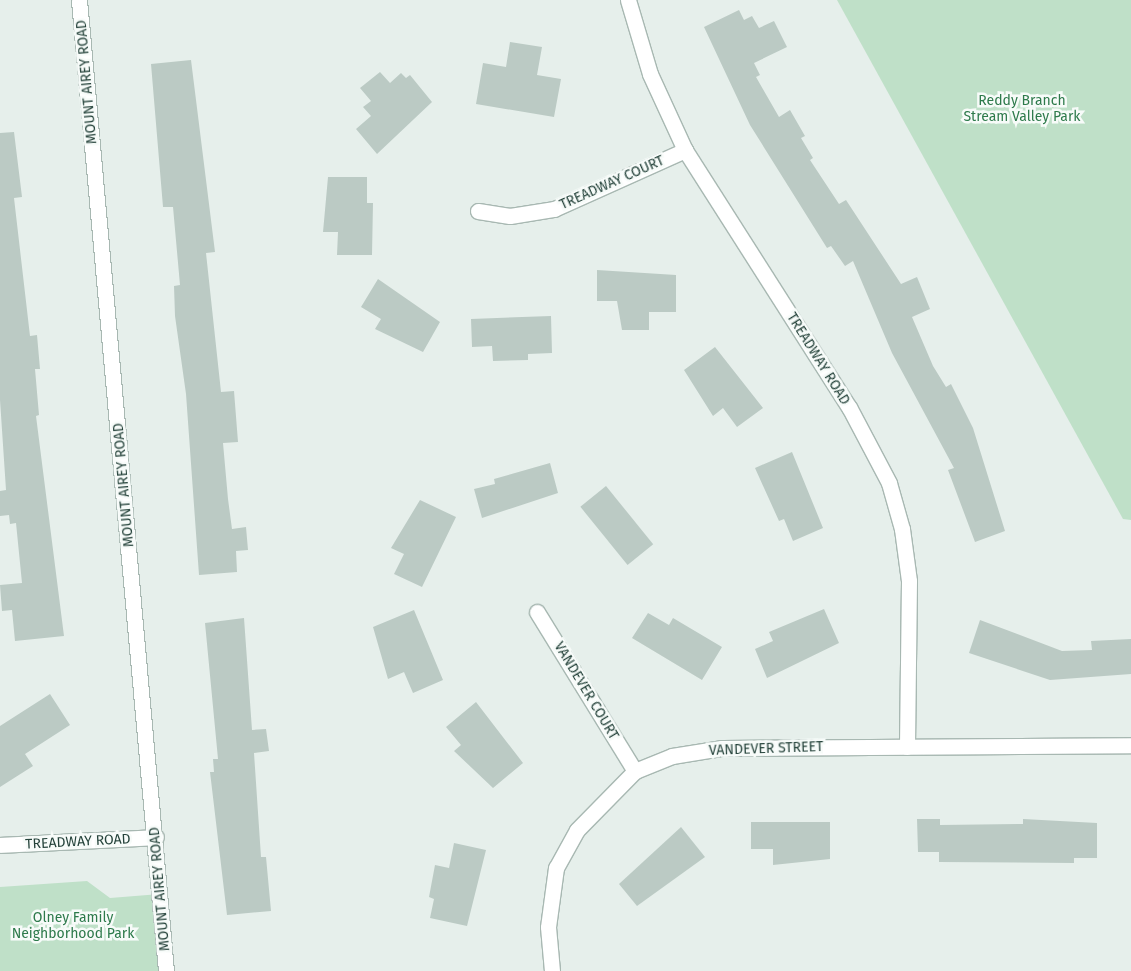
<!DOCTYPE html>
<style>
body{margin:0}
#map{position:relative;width:1131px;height:971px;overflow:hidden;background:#e6efeb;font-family:"Fira Sans",sans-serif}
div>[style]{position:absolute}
.green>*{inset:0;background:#bfe0c8}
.building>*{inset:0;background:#bbcac4;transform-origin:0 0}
.roads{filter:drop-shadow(1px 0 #a8b8b2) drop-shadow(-1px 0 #a8b8b2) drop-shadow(0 1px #a8b8b2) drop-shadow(0 -1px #a8b8b2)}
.minor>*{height:15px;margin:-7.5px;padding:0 7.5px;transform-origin:7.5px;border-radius:7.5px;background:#fff}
span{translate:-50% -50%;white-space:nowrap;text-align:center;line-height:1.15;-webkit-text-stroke:5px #f7fbf9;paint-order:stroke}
.street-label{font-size:14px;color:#24423a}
.park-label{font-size:14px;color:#2d7a4b}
</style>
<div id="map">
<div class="green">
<i style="clip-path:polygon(837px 0,1131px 0,1131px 520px,1123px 519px)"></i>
<i style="clip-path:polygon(87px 881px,110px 898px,160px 894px,166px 971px,0 971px,0 887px)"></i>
</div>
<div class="building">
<i style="clip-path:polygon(739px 10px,744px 20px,752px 16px,759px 28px,774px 21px,787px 47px,754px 63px,760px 75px,756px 77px,779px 117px,790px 110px,805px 136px,801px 138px,813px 158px,810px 160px,839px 204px,846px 200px,901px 284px,917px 277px,930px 309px,912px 317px,933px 366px,946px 387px,951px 384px,973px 428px,1005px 531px,975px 542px,948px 470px,954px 468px,892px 353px,853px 261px,845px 266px,831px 246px,827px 248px,750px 125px,704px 27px)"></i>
<i style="clip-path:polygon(510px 42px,542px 47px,537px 75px,561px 79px,554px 117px,476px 104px,483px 63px,506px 67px)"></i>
<i style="clip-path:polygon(191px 60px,215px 252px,206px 253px,221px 392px,234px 391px,238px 442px,223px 443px,228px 499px,232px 529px,246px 527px,248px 550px,236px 551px,237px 572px,199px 575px,186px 394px,175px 316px,174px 286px,180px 285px,173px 207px,163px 207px,151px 64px)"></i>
<i style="clip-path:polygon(380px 72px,390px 83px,401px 73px,406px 78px,410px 75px,432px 102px,377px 154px,356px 129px,371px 116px,363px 107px,371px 101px,360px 88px)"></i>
<i style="clip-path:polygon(14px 132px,22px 197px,14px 198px,30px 336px,37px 335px,40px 369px,35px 369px,39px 415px,36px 416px,64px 636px,15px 641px,12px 610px,2px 611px,0 585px,22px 583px,16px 523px,10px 524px,9px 515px,0 516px,0 491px,6px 490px,0 400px,0 133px)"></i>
<i style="clip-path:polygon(328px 177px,367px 177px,367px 203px,373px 203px,372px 255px,337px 255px,338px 232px,323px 232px)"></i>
<i style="clip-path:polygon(597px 270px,676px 275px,676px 312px,649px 312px,649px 330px,622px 330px,617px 301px,597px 301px)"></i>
<i style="clip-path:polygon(378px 279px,440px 322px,423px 352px,375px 329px,381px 319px,361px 307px)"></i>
<i style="clip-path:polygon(551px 316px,552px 353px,528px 354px,528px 360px,493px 361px,492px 346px,472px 347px,471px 319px)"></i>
<i style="clip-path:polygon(715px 347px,763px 408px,737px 427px,723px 408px,713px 416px,684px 370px)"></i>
<i style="clip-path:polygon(792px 452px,823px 528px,793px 541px,784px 519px,779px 521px,755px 468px)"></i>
<i style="clip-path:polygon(550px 463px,558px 493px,482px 518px,474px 489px,495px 484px,494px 479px)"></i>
<i style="left:606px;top:486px;width:75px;height:33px;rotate:51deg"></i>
<i style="clip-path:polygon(420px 500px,456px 517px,422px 587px,394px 574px,404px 554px,391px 548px)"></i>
<i style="clip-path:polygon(824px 609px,839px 643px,767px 678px,755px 649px,773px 641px,769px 632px)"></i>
<i style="clip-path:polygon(414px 610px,443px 680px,413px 693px,404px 672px,388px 679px,373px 627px)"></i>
<i style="clip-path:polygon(648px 613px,669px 625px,673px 618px,722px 647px,702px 680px,632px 638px)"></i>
<i style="clip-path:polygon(244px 618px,252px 730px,266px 729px,269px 751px,254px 753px,261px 857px,266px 857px,271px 911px,227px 915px,210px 772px,214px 772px,213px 759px,218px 759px,205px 623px)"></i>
<i style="clip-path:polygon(980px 620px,1062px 651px,1092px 650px,1091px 641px,1131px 639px,1131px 674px,1050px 680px,969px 653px)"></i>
<i style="clip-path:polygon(50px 694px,70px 725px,25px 754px,33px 766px,0 787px,0 726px)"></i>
<i style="clip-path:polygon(476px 702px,523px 763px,493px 788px,454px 751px,461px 745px,446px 727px)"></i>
<i style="clip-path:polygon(917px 819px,940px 819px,940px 825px,1023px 824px,1023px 819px,1097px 823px,1097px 858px,1074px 858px,1074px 863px,939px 862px,939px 852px,918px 852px)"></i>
<i style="clip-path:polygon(751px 822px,830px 822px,830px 859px,773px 865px,773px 849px,751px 849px)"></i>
<i style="clip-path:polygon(681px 827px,705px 857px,637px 906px,619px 884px)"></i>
<i style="clip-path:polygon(454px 843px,486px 850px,467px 926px,430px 918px,434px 899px,429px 897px,435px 865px,449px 868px)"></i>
</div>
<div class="roads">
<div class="minor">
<i style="left:79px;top:0;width:975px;rotate:84.88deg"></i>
<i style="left:628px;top:0;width:77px;rotate:73.4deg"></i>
<i style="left:650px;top:74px;width:84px;rotate:65.3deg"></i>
<i style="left:685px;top:150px;width:305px;rotate:57.5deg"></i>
<i style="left:849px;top:407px;width:86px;rotate:62.2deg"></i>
<i style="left:889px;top:483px;width:48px;rotate:74.2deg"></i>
<i style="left:902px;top:529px;width:52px;rotate:82.3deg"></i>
<i style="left:909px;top:581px;width:166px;rotate:90.7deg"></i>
<i style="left:478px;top:211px;width:32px;rotate:9deg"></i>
<i style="left:510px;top:216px;width:45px;rotate:-9deg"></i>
<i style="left:554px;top:209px;width:144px;rotate:-24.2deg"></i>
<i style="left:537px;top:612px;width:187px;rotate:58.4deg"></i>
<i style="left:0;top:845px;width:156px;rotate:-2.9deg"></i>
<i style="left:552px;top:971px;width:44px;rotate:-95.2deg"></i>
<i style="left:548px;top:927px;width:60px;rotate:-82.3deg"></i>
<i style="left:556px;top:868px;width:43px;rotate:-61.1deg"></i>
<i style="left:577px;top:830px;width:83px;rotate:-45.5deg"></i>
<i style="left:635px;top:771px;width:40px;rotate:-22deg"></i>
<i style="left:672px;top:756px;width:51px;rotate:-9.1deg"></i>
<i style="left:722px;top:748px;width:409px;rotate:-0.4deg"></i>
</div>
</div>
<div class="street-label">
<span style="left:87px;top:82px;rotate:-95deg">MOUNT AIREY ROAD</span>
<span style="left:612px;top:183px;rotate:-24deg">TREADWAY COURT</span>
<span style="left:818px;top:359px;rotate:58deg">TREADWAY ROAD</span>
<span style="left:124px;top:485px;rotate:-95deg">MOUNT AIREY ROAD</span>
<span style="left:586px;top:691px;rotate:59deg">VANDEVER COURT</span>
<span style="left:766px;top:749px;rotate:-2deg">VANDEVER STREET</span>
<span style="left:78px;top:842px;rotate:-3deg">TREADWAY ROAD</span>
<span style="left:160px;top:889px;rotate:-95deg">MOUNT AIREY ROAD</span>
</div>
<div class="park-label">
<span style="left:1022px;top:109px">Reddy Branch<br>Stream Valley Park</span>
<span style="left:73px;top:926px">Olney Family<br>Neighborhood Park</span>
</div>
</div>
